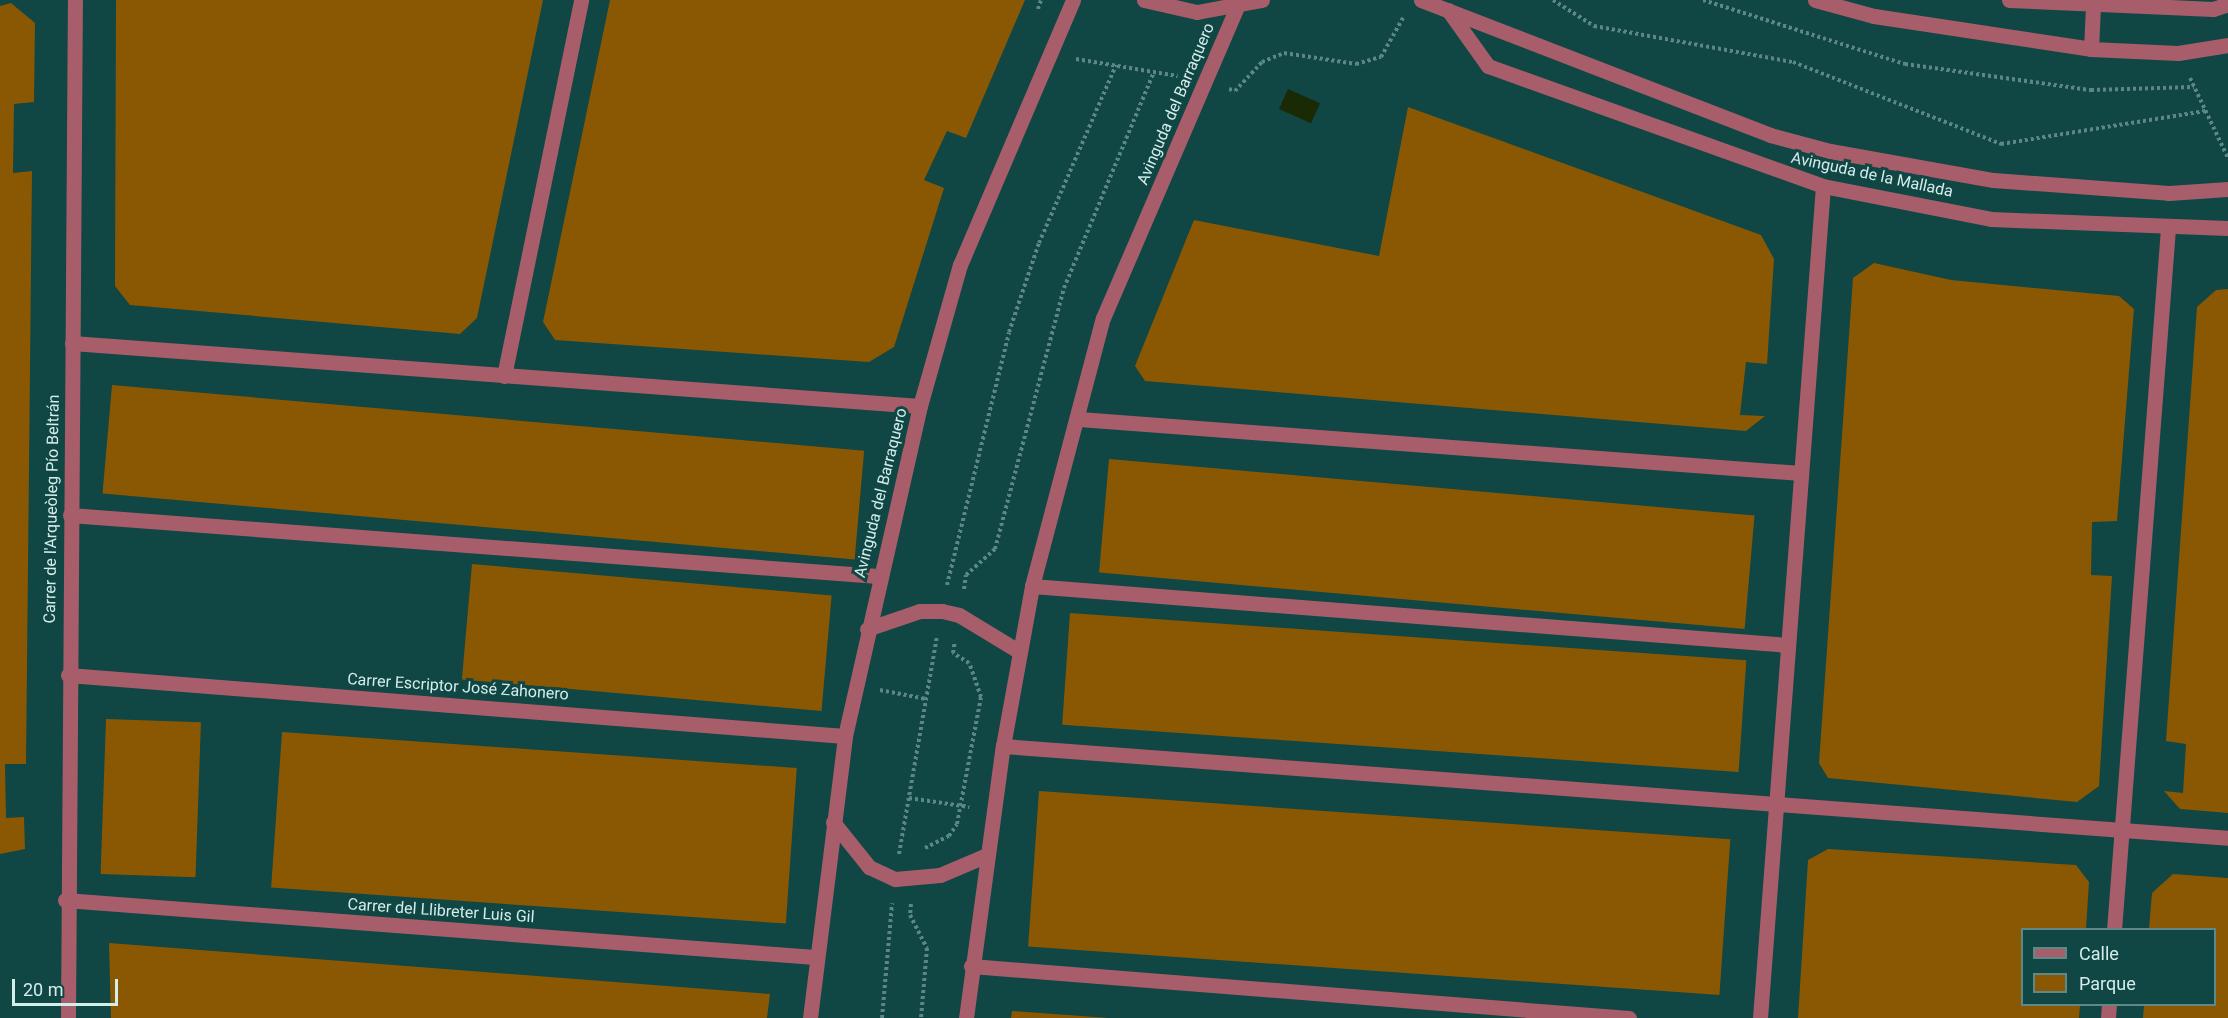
<!DOCTYPE html>
<meta charset="utf-8">
<style>
body{margin:0}
#map{position:relative;width:2228px;height:1018px;overflow:hidden;background:#104644;font-family:Roboto,sans-serif}
div>[style]{position:absolute}
.green>*{inset:0;background:#8a5802;transform-origin:0 0}
.water>*{inset:0;background:#192a05;transform-origin:0 0}
.path>*{height:4px;margin-top:-2px;transform-origin:0;background:repeating-linear-gradient(90deg,#5c8785 0 3px,transparent 0 6px)}
.street>*{height:15px;margin:-7.5px;padding:0 7.5px;transform-origin:7.5px;border-radius:7.5px;background:#a85e6a}
span{translate:-50% -50%;white-space:nowrap;text-align:center;line-height:1.15;-webkit-text-stroke:6px #104644;paint-order:stroke}
.street-label{font-size:16px;color:#d3edeb}
.legend{position:absolute;left:2021px;top:928px;width:195px;height:78px;box-sizing:border-box;background:#104644;border:2px solid #5e8987;margin:0;padding:8px 10px;list-style:none;font-size:18px;color:#d3edeb}
.legend li{display:flex;align-items:center;gap:12px;height:30px}
.legend b{width:30px;border:2px solid #5e8987}
.scale{position:absolute;left:12px;top:979px;width:106px;height:27px;box-sizing:border-box;border:3px solid #d3edeb;border-top:0;padding-left:8px;font-size:18px;line-height:21px;white-space:nowrap;color:#d3edeb;-webkit-text-stroke:4px #104644;paint-order:stroke}
</style>
<div id="map">
<div class="green">
<i style="clip-path:polygon(116px 0,543px 0,477px 318px,460px 334px,130px 305px,115px 286px)"></i>
<i style="clip-path:polygon(610px 0,1025px 0,966px 138px,947px 131px,924px 180px,944px 188px,894px 347px,869px 362px,555px 340px,543px 322px)"></i>
<i style="clip-path:polygon(11px 3px,35px 23px,34px 102px,14px 104px,13px 173px,32px 171px,26px 764px,5px 764px,6px 818px,24px 817px,25px 849px,0 854px,0 6px)"></i>
<i style="clip-path:polygon(1408px 107px,1761px 235px,1774px 259px,1767px 364px,1746px 362px,1740px 415px,1765px 416px,1746px 431px,1145px 381px,1135px 366px,1194px 220px,1379px 256px)"></i>
<i style="clip-path:polygon(1874px 263px,1951px 280px,2119px 296px,2134px 309px,2117px 521px,2092px 522px,2091px 575px,2112px 576px,2099px 786px,2077px 802px,1828px 778px,1819px 763px,1853px 278px)"></i>
<i style="clip-path:polygon(2228px 289px,2228px 813px,2180px 809px,2164px 791px,2183px 793px,2186px 744px,2166px 741px,2197px 307px,2216px 290px)"></i>
<i style="left:112px;top:385px;width:755px;height:109px;rotate:5deg"></i>
<i style="left:1109px;top:459px;width:648px;height:114px;rotate:5deg"></i>
<i style="left:472px;top:564px;width:361px;height:116px;rotate:5deg"></i>
<i style="left:1070px;top:613px;width:678px;height:112px;rotate:4deg"></i>
<i style="left:106px;top:719px;width:95px;height:155px;rotate:2deg"></i>
<i style="left:282px;top:732px;width:516px;height:156px;rotate:4deg"></i>
<i style="left:1039px;top:791px;width:693px;height:156px;rotate:4deg"></i>
<i style="clip-path:polygon(1828px 849px,2076px 865px,2089px 882px,2086px 929px,2022px 930px,2022px 1004px,2080px 1005px,2079px 1018px,1798px 1018px,1808px 860px)"></i>
<i style="clip-path:polygon(2173px 874px,2228px 878px,2228px 1018px,2143px 1018px,2144px 1005px,2214px 1004px,2214px 930px,2149px 929px,2152px 893px)"></i>
<i style="clip-path:polygon(109px 943px,770px 994px,767px 1018px,111px 1018px)"></i>
<i style="clip-path:polygon(1012px 1011px,1109px 1018px,1011px 1018px)"></i>
</div>
<div class="water">
<i style="left:1288px;top:89px;width:35px;height:22px;rotate:24deg"></i>
</div>
<div class="path">
<i style="left:1553px;top:0;width:49px;rotate:32.4deg"></i>
<i style="left:1594px;top:26px;width:202px;rotate:10.3deg"></i>
<i style="left:1793px;top:62px;width:224px;rotate:21.5deg"></i>
<i style="left:2001px;top:144px;width:207px;rotate:-9.2deg"></i>
<i style="left:1703px;top:0;width:212px;rotate:17.6deg"></i>
<i style="left:1905px;top:64px;width:188px;rotate:8deg"></i>
<i style="left:2091px;top:90px;width:103px;rotate:-1.7deg"></i>
<i style="left:1038px;top:9px;width:9px;rotate:-72deg"></i>
<i style="left:1076px;top:59px;width:103px;rotate:9.5deg"></i>
<i style="left:2190px;top:78px;width:89px;rotate:64.6deg"></i>
<i style="left:1229px;top:89px;width:6px;rotate:18deg"></i>
<i style="left:1235px;top:91px;width:40px;rotate:-47deg"></i>
<i style="left:1262px;top:62px;width:24px;rotate:-22deg"></i>
<i style="left:1284px;top:53px;width:73px;rotate:8.7deg"></i>
<i style="left:1356px;top:64px;width:26px;rotate:-16deg"></i>
<i style="left:1381px;top:57px;width:45px;rotate:-60.6deg"></i>
<i style="left:947px;top:585px;width:260px;rotate:-76.2deg"></i>
<i style="left:1009px;top:332px;width:94px;rotate:-71.4deg"></i>
<i style="left:1039px;top:243px;width:194px;rotate:-66.6deg"></i>
<i style="left:964px;top:589px;width:14px;rotate:-82deg"></i>
<i style="left:966px;top:575px;width:39px;rotate:-42deg"></i>
<i style="left:995px;top:549px;width:270px;rotate:-75.2deg"></i>
<i style="left:1064px;top:288px;width:234px;rotate:-67.4deg"></i>
<i style="left:880px;top:690px;width:47px;rotate:11.1deg"></i>
<i style="left:909px;top:798px;width:61px;rotate:8.5deg"></i>
<i style="left:925px;top:848px;width:27px;rotate:-27deg"></i>
<i style="left:949px;top:836px;width:14px;rotate:-56deg"></i>
<i style="left:957px;top:824px;width:129px;rotate:-79.3deg"></i>
<i style="left:981px;top:697px;width:36px;rotate:-109deg"></i>
<i style="left:969px;top:663px;width:19px;rotate:-148deg"></i>
<i style="left:953px;top:653px;width:12px;rotate:-81deg"></i>
<i style="left:899px;top:854px;width:220px;rotate:-80.1deg"></i>
<i style="left:911px;top:904px;width:11px;rotate:95deg"></i>
<i style="left:910px;top:915px;width:37px;rotate:63deg"></i>
<i style="left:927px;top:948px;width:70px;rotate:94.9deg"></i>
<i style="left:882px;top:1018px;width:115px;rotate:-85deg"></i>
</div>
<div class="street">
<i style="left:1144px;top:0;width:54px;rotate:12.8deg"></i>
<i style="left:1197px;top:12px;width:66px;rotate:-10.5deg"></i>
<i style="left:1421px;top:0;width:374px;rotate:21.1deg"></i>
<i style="left:1770px;top:135px;width:62px;rotate:14.9deg"></i>
<i style="left:1830px;top:151px;width:166px;rotate:10.1deg"></i>
<i style="left:1993px;top:180px;width:176px;rotate:4.2deg"></i>
<i style="left:2169px;top:193px;width:59px;rotate:-3.9deg"></i>
<i style="left:1815px;top:0;width:61px;rotate:15.2deg"></i>
<i style="left:1874px;top:16px;width:219px;rotate:8.6deg"></i>
<i style="left:2091px;top:49px;width:87px;rotate:2.6deg"></i>
<i style="left:2178px;top:53px;width:51px;rotate:-9.1deg"></i>
<i style="left:2009px;top:0;width:204px;rotate:2.5deg"></i>
<i style="left:2213px;top:9px;width:16px;rotate:-18deg"></i>
<i style="left:1448px;top:10px;width:69px;rotate:54.5deg"></i>
<i style="left:1488px;top:66px;width:356px;rotate:19.7deg"></i>
<i style="left:1823px;top:186px;width:171px;rotate:11.1deg"></i>
<i style="left:1991px;top:219px;width:237px;rotate:2.2deg"></i>
<i style="left:2091px;top:49px;width:43px;rotate:-87.3deg"></i>
<i style="left:72px;top:343px;width:850px;rotate:4.25deg"></i>
<i style="left:504px;top:376px;width:384px;rotate:-78.4deg"></i>
<i style="left:1079px;top:419px;width:724px;rotate:4.28deg"></i>
<i style="left:70px;top:515px;width:810px;rotate:4.32deg"></i>
<i style="left:1032px;top:586px;width:758px;rotate:4.46deg"></i>
<i style="left:867px;top:629px;width:56px;rotate:-18.8deg"></i>
<i style="left:920px;top:611px;width:22px"></i>
<i style="left:942px;top:611px;width:17px;rotate:13deg"></i>
<i style="left:959px;top:615px;width:71px;rotate:31.2deg"></i>
<i style="left:68px;top:675px;width:779px;rotate:4.49deg"></i>
<i style="left:1003px;top:746px;width:1228px;rotate:4.29deg"></i>
<i style="left:833px;top:822px;width:58px;rotate:51.3deg"></i>
<i style="left:869px;top:867px;width:29px;rotate:25deg"></i>
<i style="left:895px;top:879px;width:45px;rotate:-5.1deg"></i>
<i style="left:940px;top:875px;width:51px;rotate:-23.1deg"></i>
<i style="left:65px;top:900px;width:752px;rotate:4.35deg"></i>
<i style="left:2114px;top:930px;width:703px;rotate:-85.6deg"></i>
<i style="left:971px;top:966px;width:660px;rotate:4.52deg"></i>
<i style="left:68px;top:1018px;width:1018px;rotate:-89.61deg"></i>
<i style="left:810px;top:1018px;width:284px;rotate:-82.9deg"></i>
<i style="left:845px;top:736px;width:338px;rotate:-77.2deg"></i>
<i style="left:920px;top:406px;width:147px;rotate:-74.2deg"></i>
<i style="left:960px;top:265px;width:288px;rotate:-66.9deg"></i>
<i style="left:966px;top:1018px;width:275px;rotate:-82.3deg"></i>
<i style="left:1003px;top:746px;width:163px;rotate:-79.7deg"></i>
<i style="left:1032px;top:586px;width:277px;rotate:-75.2deg"></i>
<i style="left:1103px;top:318px;width:336px;rotate:-66.7deg"></i>
<i style="left:1760px;top:1018px;width:834px;rotate:-85.67deg"></i>
<i style="left:2108px;top:1018px;width:14px;rotate:-86deg"></i>
</div>
<div class="street-label">
<span style="left:1176px;top:104px;rotate:-67deg">Avinguda del Barraquero</span>
<span style="left:1872px;top:175px;rotate:12deg">Avinguda de la Mallada</span>
<span style="left:881px;top:493px;rotate:-76deg">Avinguda del Barraquero</span>
<span style="left:52px;top:509px;rotate:-89deg">Carrer de l'Arqueòleg Pío Beltrán</span>
<span style="left:458px;top:687px;rotate:4deg">Carrer Escriptor José Zahonero</span>
<span style="left:441px;top:911px;rotate:4deg">Carrer del Llibreter Luis Gil</span>
</div>
<ul class="legend">
<li><b style="height:8px;background:#a85e6a"></b>Calle</li>
<li><b style="height:16px;background:#8a5802"></b>Parque</li>
</ul>
<div class="scale">20 m</div>
</div>
